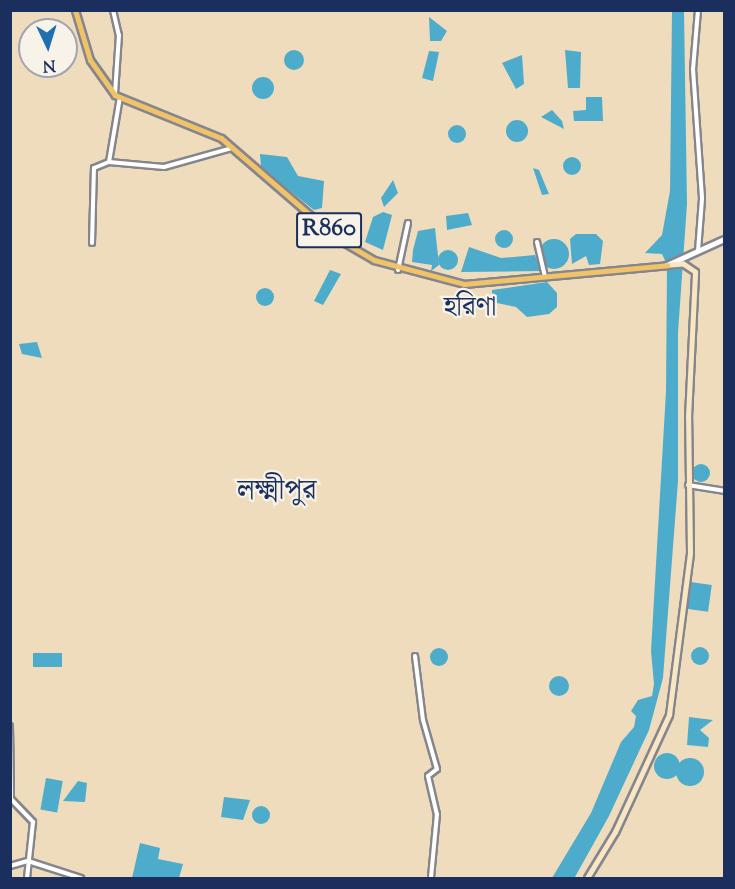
<!DOCTYPE html>
<meta charset="utf-8">
<style>
body{margin:0}
#map{position:relative;width:735px;height:889px;overflow:hidden;background:#efdcbc;font-family:"Sorts Mill Goudy","Noto Serif Bengali",serif}
div>[style]{position:absolute}
.water>*{inset:0;background:#4daccb;transform-origin:0 0}
.round{border-radius:50%}
.roads{filter:drop-shadow(2px 0 #85868d) drop-shadow(-2px 0 #85868d) drop-shadow(0 2px #85868d) drop-shadow(0 -2px #85868d)}
.minor>*{height:4px;margin:-2px;padding:0 2px;transform-origin:2px;border-radius:2px;background:#fff}
.tertiary>*{height:4.5px;margin:-2.25px;padding:0 2.25px;transform-origin:2.25px;border-radius:2.25px;background:#fff}
.secondary>*{height:4.5px;margin:-2.25px;padding:0 2.25px;transform-origin:2.25px;border-radius:2.25px;background:#f9e7c3}
.primary>*{height:5px;margin:-2.5px;padding:0 2.5px;transform-origin:2.5px;border-radius:2.5px;background:#f0c369}
span{translate:-50% -50%;white-space:nowrap;text-align:center;line-height:1.15;-webkit-text-stroke:4.5px #f7f3e8;paint-order:stroke}
.shield-label span{padding:2px 4px;background:#f7f3e8;border:2px solid;border-radius:4px;-webkit-text-stroke-width:0}
.shield-label{font-size:24px;color:#1b2f5e;font-weight:700}
.neighbourhood-label{font-size:27px;color:#1b2f5e}
.quarter-label{font-size:28px;color:#1b2f5e}
.frame{position:absolute;inset:0;border:12px solid #1b2f5e;pointer-events:none}
.north{position:absolute;left:18px;top:18px;width:60px;height:60px;box-sizing:border-box;background:#f7f3e8;border:2px solid #9fa5b1;border-radius:50%;rotate:176deg;font-size:16px;font-weight:700;line-height:24px;text-align:center;color:#1b2f5e}
.north::after{content:'';display:block;margin:auto;width:21px;height:27px;background:#1f6fb2;clip-path:polygon(50% 0,100% 100%,50% 72%,0 100%)}
</style>
<div id="map">
<div class="water">
<i style="clip-path:polygon(672px 11px,684px 11px,687px 204px,678px 333px,678px 481px,663px 678px,649px 730px,609px 816px,575px 877px,552px 878px,591px 813px,621px 742px,634px 727px,636px 716px,631px 711px,638px 700px,652px 696px,654px 684px,651px 651px,666px 391px,667px 265px,662px 254px,645px 253px,662px 235px,670px 191px)"></i>
<i style="clip-path:polygon(429px 17px,447px 31px,441px 41px,430px 41px)"></i>
<i style="clip-path:polygon(565px 50px,581px 52px,580px 88px,568px 88px)"></i>
<i class="round" style="left:284px;top:50px;width:20px;height:20px"></i>
<i style="clip-path:polygon(429px 51px,439px 52px,433px 81px,422px 78px)"></i>
<i style="clip-path:polygon(522px 55px,524px 84px,516px 89px,502px 63px)"></i>
<i class="round" style="left:252px;top:77px;width:22px;height:22px"></i>
<i style="clip-path:polygon(586px 97px,602px 97px,603px 121px,574px 121px,573px 111px,586px 110px)"></i>
<i style="clip-path:polygon(552px 110px,562px 121px,564px 129px,541px 117px)"></i>
<i class="round" style="left:506px;top:120px;width:22px;height:22px"></i>
<i class="round" style="left:448px;top:125px;width:18px;height:18px"></i>
<i style="clip-path:polygon(260px 154px,287px 157px,298px 176px,324px 181px,322px 208px,314px 210px,285px 187px,261px 167px)"></i>
<i class="round" style="left:563px;top:157px;width:18px;height:18px"></i>
<i style="clip-path:polygon(533px 168px,539px 170px,549px 194px,542px 195px)"></i>
<i style="clip-path:polygon(393px 180px,398px 193px,384px 207px,381px 198px)"></i>
<i style="clip-path:polygon(383px 212px,392px 215px,383px 250px,365px 242px,373px 217px)"></i>
<i style="clip-path:polygon(468px 213px,472px 225px,447px 230px,446px 216px)"></i>
<i style="clip-path:polygon(435px 228px,439px 265px,431px 271px,432px 265px,412px 262px,413px 250px,418px 231px)"></i>
<i class="round" style="left:495px;top:230px;width:18px;height:18px"></i>
<i style="clip-path:polygon(576px 234px,596px 234px,603px 241px,600px 264px,589px 265px,586px 256px,572px 264px,570px 239px)"></i>
<i class="round" style="left:539px;top:239px;width:30px;height:30px"></i>
<i style="clip-path:polygon(469px 247px,501px 258px,535px 255px,541px 271px,461px 272px)"></i>
<i class="round" style="left:438px;top:250px;width:20px;height:20px"></i>
<i style="clip-path:polygon(330px 270px,341px 274px,323px 305px,314px 301px)"></i>
<i style="clip-path:polygon(547px 282px,557px 293px,557px 307px,549px 314px,527px 317px,516px 307px,492px 302px,492px 290px)"></i>
<i class="round" style="left:256px;top:288px;width:18px;height:18px"></i>
<i style="clip-path:polygon(37px 342px,42px 358px,22px 354px,19px 344px)"></i>
<i class="round" style="left:692px;top:464px;width:18px;height:18px"></i>
<i style="left:690px;top:582px;width:22px;height:27px;rotate:8deg"></i>
<i class="round" style="left:691px;top:647px;width:18px;height:18px"></i>
<i class="round" style="left:430px;top:648px;width:18px;height:18px"></i>
<i style="left:33px;top:653px;width:29px;height:14px"></i>
<i class="round" style="left:549px;top:676px;width:20px;height:20px"></i>
<i style="clip-path:polygon(689px 717px,713px 720px,700px 730px,709px 738px,708px 747px,687px 745px)"></i>
<i class="round" style="left:654px;top:753px;width:26px;height:26px"></i>
<i class="round" style="left:676px;top:758px;width:28px;height:28px"></i>
<i style="left:46px;top:778px;width:17px;height:32px;rotate:10deg"></i>
<i style="clip-path:polygon(78px 781px,87px 783px,85px 802px,63px 801px)"></i>
<i style="clip-path:polygon(224px 797px,250px 800px,243px 820px,221px 817px)"></i>
<i class="round" style="left:252px;top:806px;width:18px;height:18px"></i>
<i style="clip-path:polygon(140px 843px,160px 848px,158px 859px,183px 864px,179px 878px,132px 878px)"></i>
</div>
<div class="roads">
<div class="minor">
<i style="left:113px;top:10px;width:26px;rotate:77deg"></i>
<i style="left:119px;top:35px;width:59px;rotate:93.9deg"></i>
<i style="left:698px;top:10px;width:59px;rotate:94.8deg"></i>
<i style="left:693px;top:69px;width:130px;rotate:86deg"></i>
<i style="left:702px;top:199px;width:52px;rotate:94.4deg"></i>
<i style="left:109px;top:162px;width:55px;rotate:5.2deg"></i>
<i style="left:164px;top:167px;width:71px;rotate:-15.6deg"></i>
<i style="left:537px;top:242px;width:36px;rotate:77deg"></i>
<i style="left:92px;top:243px;width:75px;rotate:-88.5deg"></i>
<i style="left:94px;top:168px;width:16px;rotate:-22deg"></i>
<i style="left:109px;top:162px;width:66px;rotate:-80.4deg"></i>
<i style="left:398px;top:270px;width:48px;rotate:-78deg"></i>
<i style="left:688px;top:485px;width:36px;rotate:9deg"></i>
<i style="left:415px;top:656px;width:64px;rotate:82.9deg"></i>
<i style="left:423px;top:720px;width:51px;rotate:74.1deg"></i>
<i style="left:437px;top:769px;width:11px;rotate:142deg"></i>
<i style="left:428px;top:776px;width:39px;rotate:77deg"></i>
<i style="left:437px;top:814px;width:64px;rotate:95.4deg"></i>
<i style="left:10px;top:726px;width:73px;rotate:89.2deg"></i>
<i style="left:11px;top:799px;width:32px;rotate:46deg"></i>
<i style="left:33px;top:822px;width:56px;rotate:96.1deg"></i>
<i style="left:10px;top:866px;width:19px;rotate:-16deg"></i>
<i style="left:28px;top:861px;width:56px;rotate:17.8deg"></i>
</div>
<div class="tertiary">
<i style="left:669px;top:264px;width:60px;rotate:-24.4deg"></i>
</div>
<div class="secondary">
<i style="left:587px;top:878px;width:54px;rotate:-58.7deg"></i>
<i style="left:615px;top:832px;width:129px;rotate:-65.2deg"></i>
<i style="left:669px;top:715px;width:163px;rotate:-82.6deg"></i>
<i style="left:690px;top:553px;width:136px;rotate:-90.8deg"></i>
<i style="left:688px;top:417px;width:145px;rotate:-87.2deg"></i>
<i style="left:695px;top:272px;width:14px;rotate:-146deg"></i>
<i style="left:683px;top:264px;width:16px;rotate:176deg"></i>
</div>
<div class="primary">
<i style="left:75px;top:10px;width:52px;rotate:73.3deg"></i>
<i style="left:90px;top:60px;width:43px;rotate:54.5deg"></i>
<i style="left:115px;top:95px;width:114px;rotate:22.1deg"></i>
<i style="left:221px;top:138px;width:155px;rotate:40.8deg"></i>
<i style="left:338px;top:239px;width:42px;rotate:30.3deg"></i>
<i style="left:374px;top:260px;width:93px;rotate:14.9deg"></i>
<i style="left:464px;top:284px;width:204px;rotate:-5.3deg"></i>
</div>
</div>
<div class="shield-label">
<span style="left:329px;top:230px">R860</span>
</div>
<div class="neighbourhood-label">
<span style="left:470px;top:309px">হরিণা</span>
</div>
<div class="quarter-label">
<span style="left:277px;top:492px">লক্ষ্মীপুর</span>
</div>
<div class="frame"></div>
<div class="north">N</div>
</div>
